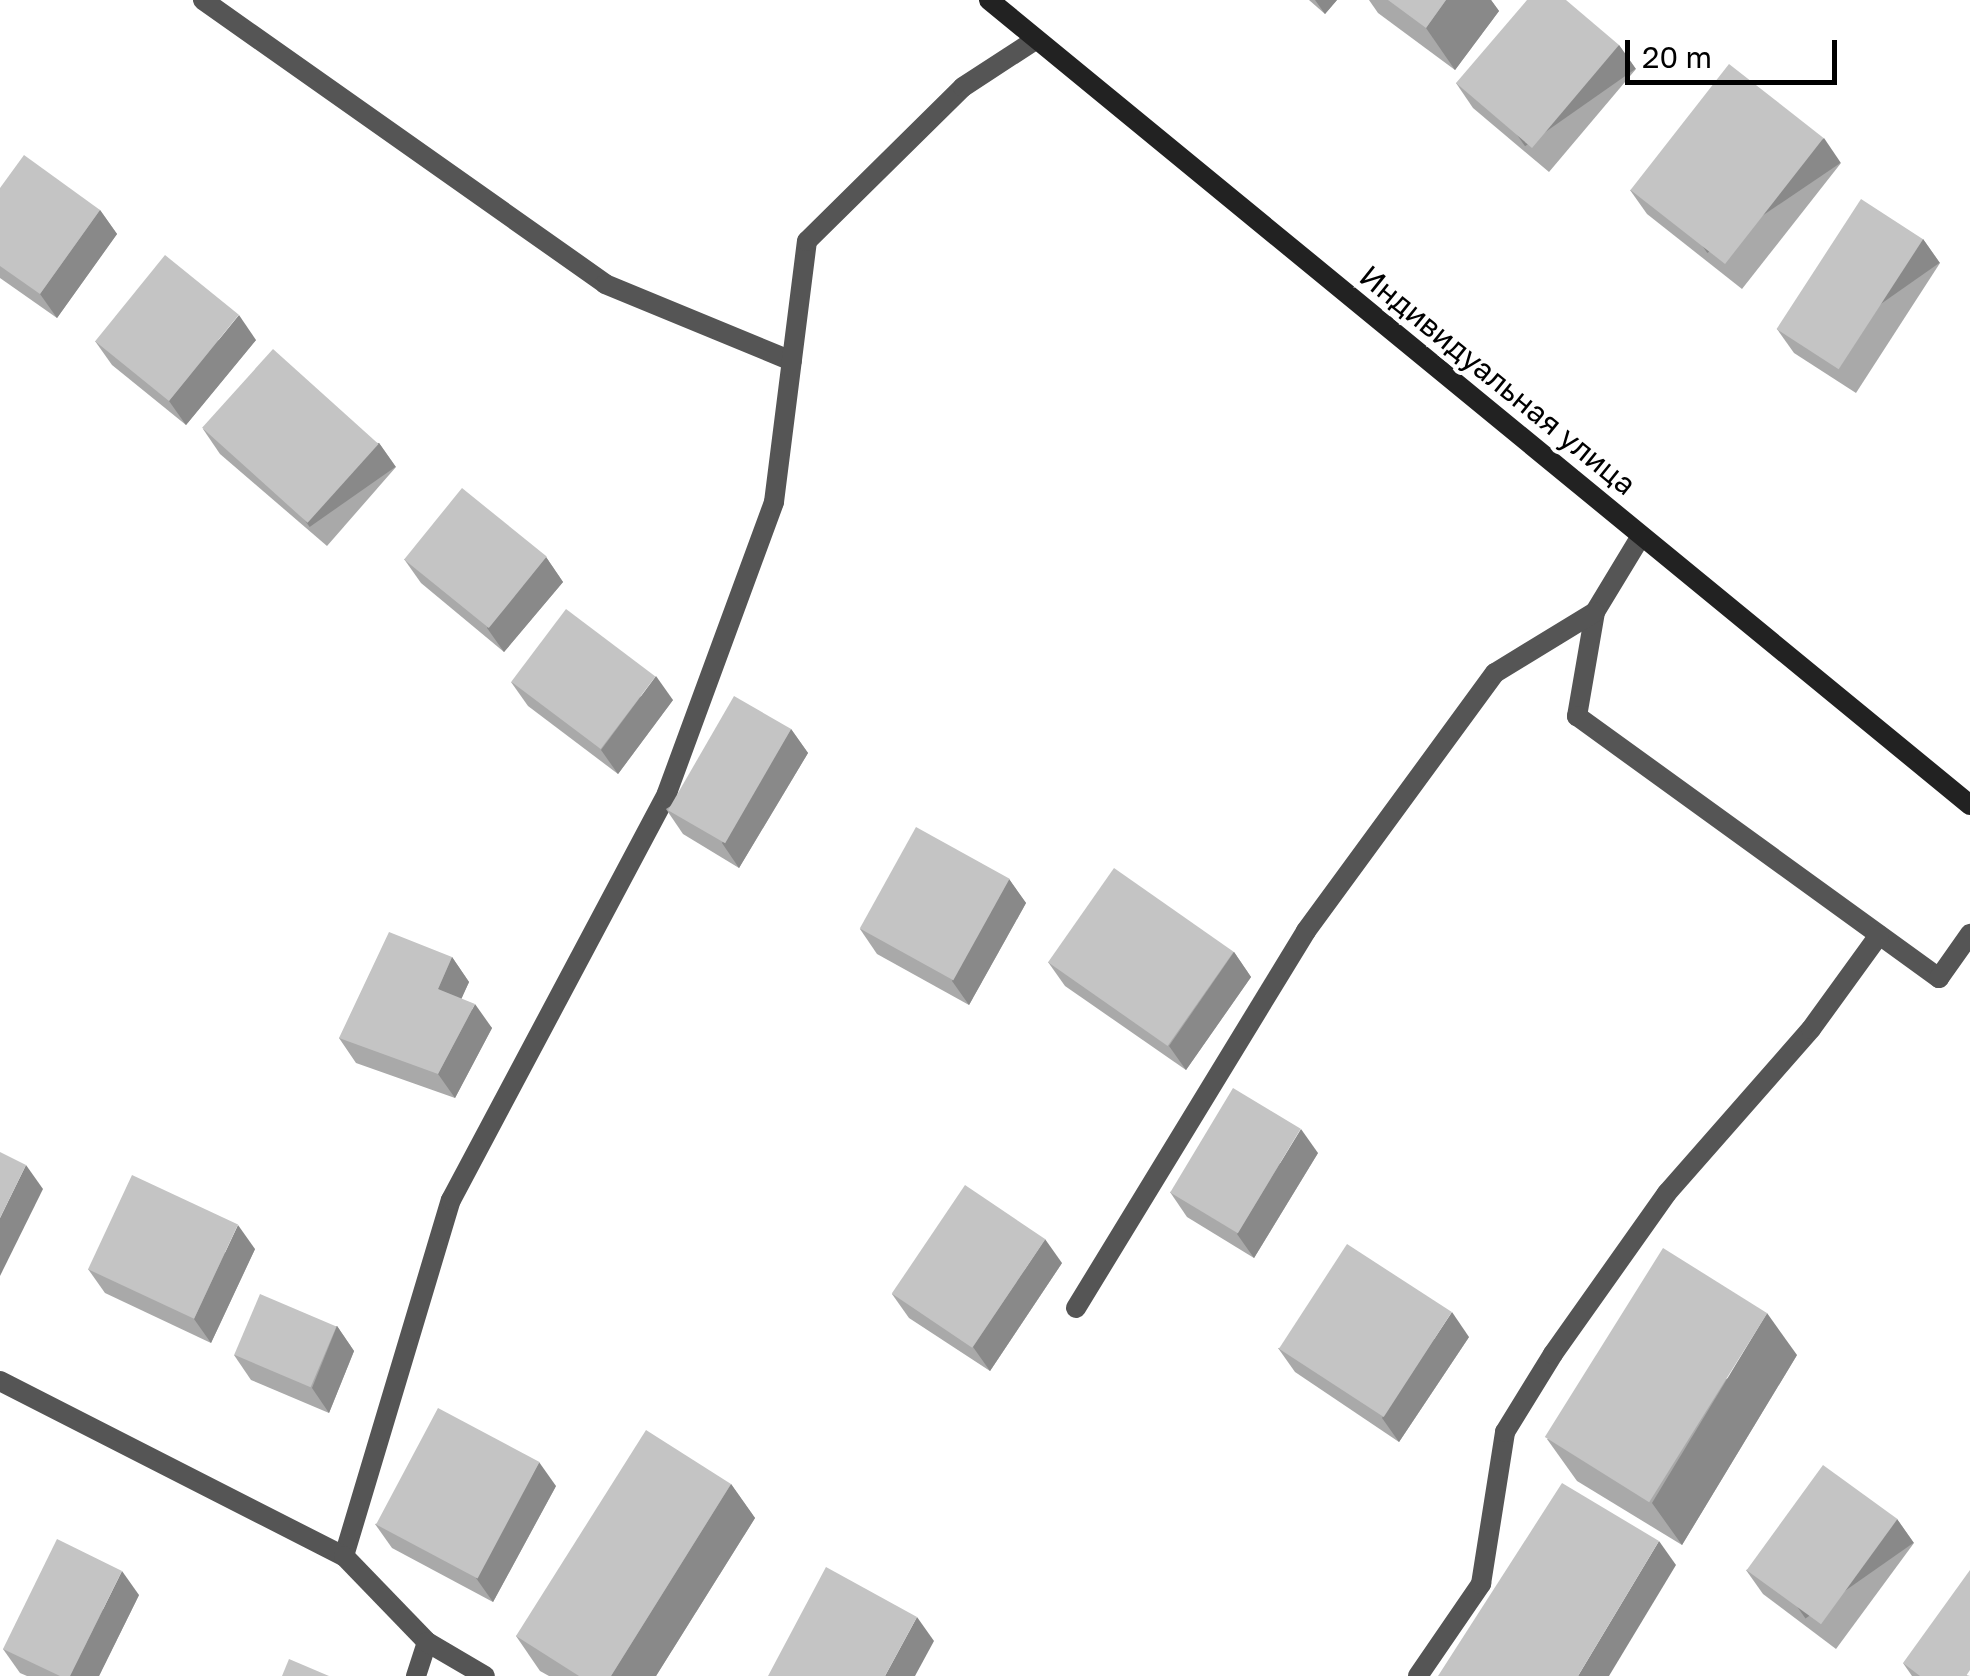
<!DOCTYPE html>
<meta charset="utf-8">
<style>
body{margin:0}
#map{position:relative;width:1970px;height:1676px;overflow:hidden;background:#fff;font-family:"Golos Text",sans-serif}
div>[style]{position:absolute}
.service>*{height:20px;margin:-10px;padding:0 10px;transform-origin:10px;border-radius:10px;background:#555}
.minor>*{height:20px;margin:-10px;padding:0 10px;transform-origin:10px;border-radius:10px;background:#555}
.secondary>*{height:20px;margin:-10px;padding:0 10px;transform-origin:10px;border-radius:10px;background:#222}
.wall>*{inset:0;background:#a9a9a9}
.shaded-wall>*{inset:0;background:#898989;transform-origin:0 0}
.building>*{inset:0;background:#c4c4c4;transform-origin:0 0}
span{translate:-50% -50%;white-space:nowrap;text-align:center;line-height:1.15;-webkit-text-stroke:8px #fff;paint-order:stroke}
.street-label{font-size:30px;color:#000}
.scale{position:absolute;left:1625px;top:40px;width:212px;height:45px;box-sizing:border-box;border:5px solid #000;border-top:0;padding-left:12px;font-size:30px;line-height:35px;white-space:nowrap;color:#000;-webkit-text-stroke:8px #fff;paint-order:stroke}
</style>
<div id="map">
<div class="service">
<i style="left:203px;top:0;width:492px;rotate:35.2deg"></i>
<i style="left:605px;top:284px;width:202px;rotate:22.4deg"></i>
<i style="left:1641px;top:536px;width:89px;rotate:121.2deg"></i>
<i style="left:1595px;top:612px;width:106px;rotate:99.8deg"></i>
<i style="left:1577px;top:716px;width:447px;rotate:35.9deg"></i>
<i style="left:1939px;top:978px;width:54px;rotate:-54.8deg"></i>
<i style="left:1076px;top:1308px;width:442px;rotate:-58.6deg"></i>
<i style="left:1306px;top:931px;width:320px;rotate:-53.8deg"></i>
<i style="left:1495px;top:673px;width:117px;rotate:-31.4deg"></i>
<i style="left:344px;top:1556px;width:372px;rotate:-73.3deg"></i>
<i style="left:451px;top:1200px;width:461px;rotate:-62deg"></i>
<i style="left:667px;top:793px;width:310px;rotate:-69.8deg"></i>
<i style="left:774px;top:502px;width:263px;rotate:-82.8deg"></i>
<i style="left:807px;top:241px;width:219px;rotate:-44.6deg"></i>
<i style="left:963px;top:87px;width:86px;rotate:-33.1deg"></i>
<i style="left:416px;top:1676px;width:36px;rotate:-72deg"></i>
<i style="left:1418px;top:1676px;width:112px;rotate:-55.6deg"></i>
<i style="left:1481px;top:1584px;width:154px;rotate:-81deg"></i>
<i style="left:1505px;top:1432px;width:92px;rotate:-58.4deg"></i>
<i style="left:1553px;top:1354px;width:197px;rotate:-54.7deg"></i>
<i style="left:1667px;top:1193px;width:218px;rotate:-48.7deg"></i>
<i style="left:1811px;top:1029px;width:116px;rotate:-54.1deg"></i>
</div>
<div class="minor">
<i style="left:0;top:1381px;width:386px;rotate:27deg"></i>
<i style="left:344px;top:1556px;width:120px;rotate:46deg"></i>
<i style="left:427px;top:1642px;width:67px;rotate:30.4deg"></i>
</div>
<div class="secondary">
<i style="left:989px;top:0;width:1269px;rotate:39.37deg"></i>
</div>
<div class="wall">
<i style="clip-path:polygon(1309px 0,1337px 0,1325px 14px)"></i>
<i style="clip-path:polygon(1369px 0,1491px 0,1499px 11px,1455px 70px,1378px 13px)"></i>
<i style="clip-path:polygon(1619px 45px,1636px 69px,1549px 172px,1473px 108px,1456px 83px)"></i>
<i style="clip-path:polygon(1841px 163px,1742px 289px,1647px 214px,1630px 190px)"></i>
<i style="clip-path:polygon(0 188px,100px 210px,117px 234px,57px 318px,0 278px)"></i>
<i style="clip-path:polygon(1923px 239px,1940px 263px,1856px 393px,1794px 353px,1777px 329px)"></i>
<i style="clip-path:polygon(256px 340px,186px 425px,112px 365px,95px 341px)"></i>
<i style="clip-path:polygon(203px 429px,379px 443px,396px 467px,327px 546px,220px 454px)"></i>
<i style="clip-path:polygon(546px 557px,563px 582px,504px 652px,421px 583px,404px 559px)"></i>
<i style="clip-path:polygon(511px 682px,673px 700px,618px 774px,528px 706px)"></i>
<i style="clip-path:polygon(791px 729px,808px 753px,739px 868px,683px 834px,666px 809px)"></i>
<i style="clip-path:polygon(1009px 879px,1026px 903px,969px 1005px,877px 954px,860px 929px)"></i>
<i style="clip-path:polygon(1234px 952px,1251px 977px,1186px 1070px,1065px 986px,1048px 962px)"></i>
<i style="clip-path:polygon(452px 957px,469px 982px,461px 999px,492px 1028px,455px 1098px,356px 1063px,339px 1038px)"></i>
<i style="clip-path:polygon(1318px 1153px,1254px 1258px,1187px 1217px,1170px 1192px)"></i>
<i style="clip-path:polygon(255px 1249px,211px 1343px,105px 1293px,88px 1269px)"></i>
<i style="clip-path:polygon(1062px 1263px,990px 1371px,909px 1318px,892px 1294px)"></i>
<i style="clip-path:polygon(337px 1326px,354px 1351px,329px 1413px,251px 1380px,234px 1355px)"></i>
<i style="clip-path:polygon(1469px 1337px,1399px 1442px,1295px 1372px,1278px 1348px)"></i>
<i style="clip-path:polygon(1797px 1355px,1682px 1545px,1577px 1481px,1547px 1439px)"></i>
<i style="clip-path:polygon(731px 1484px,755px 1518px,656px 1676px,549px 1676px,540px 1671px,516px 1636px)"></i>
<i style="clip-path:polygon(556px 1486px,493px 1602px,392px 1548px,375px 1524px)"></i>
<i style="clip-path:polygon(1897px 1519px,1914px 1543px,1836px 1649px,1763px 1594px,1746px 1570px)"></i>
<i style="clip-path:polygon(139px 1595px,99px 1676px,27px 1676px,20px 1673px,3px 1649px)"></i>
<i style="clip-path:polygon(1903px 1663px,1970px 1676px,1912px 1676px)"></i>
</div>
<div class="shaded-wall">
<i style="clip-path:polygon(1315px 0,1337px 0,1325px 14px)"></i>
<i style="clip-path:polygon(1446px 0,1491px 0,1499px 11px,1455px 70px,1426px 28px)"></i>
<i style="left:1619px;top:45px;width:29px;height:135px;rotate:55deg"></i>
<i style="left:1824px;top:138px;width:30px;height:161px;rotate:56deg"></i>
<i style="clip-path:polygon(100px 210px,117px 234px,57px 318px,40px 294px)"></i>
<i style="left:1923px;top:239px;width:29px;height:155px;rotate:55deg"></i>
<i style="clip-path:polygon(239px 315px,256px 340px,186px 425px,169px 401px)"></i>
<i style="left:379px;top:443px;width:29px;height:105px;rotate:55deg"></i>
<i style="clip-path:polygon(546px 557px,563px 582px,504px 652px,487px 628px)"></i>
<i style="clip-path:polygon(656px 676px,673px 700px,618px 774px,601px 750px)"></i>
<i style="clip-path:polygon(791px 729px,808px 753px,739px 868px,722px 843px)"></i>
<i style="clip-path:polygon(1009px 879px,1026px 903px,969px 1005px,952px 981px)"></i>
<i style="clip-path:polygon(1234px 952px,1251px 977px,1186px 1070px,1169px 1046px)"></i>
<i style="clip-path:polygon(452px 957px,469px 982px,455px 1013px,438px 989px)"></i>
<i style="clip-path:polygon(475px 1004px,492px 1028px,455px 1098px,438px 1074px)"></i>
<i style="clip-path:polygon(1301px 1129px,1318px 1153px,1254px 1258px,1237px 1234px)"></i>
<i style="clip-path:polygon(26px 1165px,43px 1189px,0 1276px,0 1218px)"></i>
<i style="clip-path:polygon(238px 1225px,255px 1249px,211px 1343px,194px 1319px)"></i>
<i style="clip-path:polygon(1045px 1239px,1062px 1263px,990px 1371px,973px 1347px)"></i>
<i style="clip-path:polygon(1452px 1312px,1469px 1337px,1399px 1442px,1382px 1418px)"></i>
<i style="clip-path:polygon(1767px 1313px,1797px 1355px,1682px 1545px,1652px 1503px)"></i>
<i style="clip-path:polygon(337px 1326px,354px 1351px,329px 1413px,312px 1388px)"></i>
<i style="clip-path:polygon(539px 1462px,556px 1486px,493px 1602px,476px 1578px)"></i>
<i style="clip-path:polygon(731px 1484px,755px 1518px,656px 1676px,611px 1676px)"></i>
<i style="left:1897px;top:1519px;width:29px;height:132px;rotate:55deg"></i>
<i style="clip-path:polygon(1659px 1541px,1676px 1565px,1609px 1676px,1578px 1676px)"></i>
<i style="clip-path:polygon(122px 1571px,139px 1595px,99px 1676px,70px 1676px)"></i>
<i style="clip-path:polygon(917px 1617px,934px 1641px,915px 1676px,885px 1676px)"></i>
</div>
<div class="building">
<i style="clip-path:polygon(1388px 0,1446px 0,1426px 28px)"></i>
<i style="clip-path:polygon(1527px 0,1566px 0,1619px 45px,1532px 148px,1456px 83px)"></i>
<i style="left:1729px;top:64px;width:120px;height:160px;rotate:38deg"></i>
<i style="clip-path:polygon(24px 155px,100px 210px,40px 294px,0 266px,0 188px)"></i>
<i style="left:1861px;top:199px;width:74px;height:155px;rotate:33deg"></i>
<i style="left:165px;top:255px;width:95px;height:111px;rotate:39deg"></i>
<i style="left:273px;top:349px;width:142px;height:106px;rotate:42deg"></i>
<i style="left:462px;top:488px;width:109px;height:92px;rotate:39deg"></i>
<i style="left:566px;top:609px;width:112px;height:91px;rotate:37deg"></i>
<i style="left:734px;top:696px;width:66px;height:132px;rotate:30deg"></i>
<i style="left:916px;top:827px;width:107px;height:116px;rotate:29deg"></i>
<i style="left:1114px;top:868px;width:146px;height:115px;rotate:35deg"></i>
<i style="clip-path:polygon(389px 932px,452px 957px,438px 989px,475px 1004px,438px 1074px,339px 1038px)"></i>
<i style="left:1233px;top:1088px;width:79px;height:122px;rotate:31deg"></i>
<i style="clip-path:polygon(0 1152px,26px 1165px,0 1218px)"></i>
<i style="left:132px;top:1175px;width:117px;height:104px;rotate:25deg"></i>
<i style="left:965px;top:1185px;width:97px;height:131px;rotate:34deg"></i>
<i style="left:1347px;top:1244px;width:125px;height:125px;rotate:33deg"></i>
<i style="left:1663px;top:1248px;width:123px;height:223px;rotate:32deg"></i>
<i style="left:260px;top:1294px;width:83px;height:66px;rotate:23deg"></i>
<i style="left:438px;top:1408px;width:115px;height:132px;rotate:28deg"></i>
<i style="clip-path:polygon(646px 1430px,731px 1484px,611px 1676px,579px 1676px,516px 1636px)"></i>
<i style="left:1823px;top:1465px;width:92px;height:130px;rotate:36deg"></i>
<i style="clip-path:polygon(1562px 1483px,1659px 1541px,1578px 1676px,1438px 1676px)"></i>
<i style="clip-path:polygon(57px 1539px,122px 1571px,70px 1676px,60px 1676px,3px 1649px)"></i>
<i style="clip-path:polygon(826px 1567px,917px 1617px,885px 1676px,768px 1676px)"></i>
<i style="clip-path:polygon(1970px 1570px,1970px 1670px,1966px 1676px,1920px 1676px,1903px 1663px)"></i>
<i style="clip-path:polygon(289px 1659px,329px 1676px,282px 1676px)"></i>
</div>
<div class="street-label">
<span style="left:1498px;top:380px;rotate:39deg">Индивидуальная улица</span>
</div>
<div class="scale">20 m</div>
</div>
